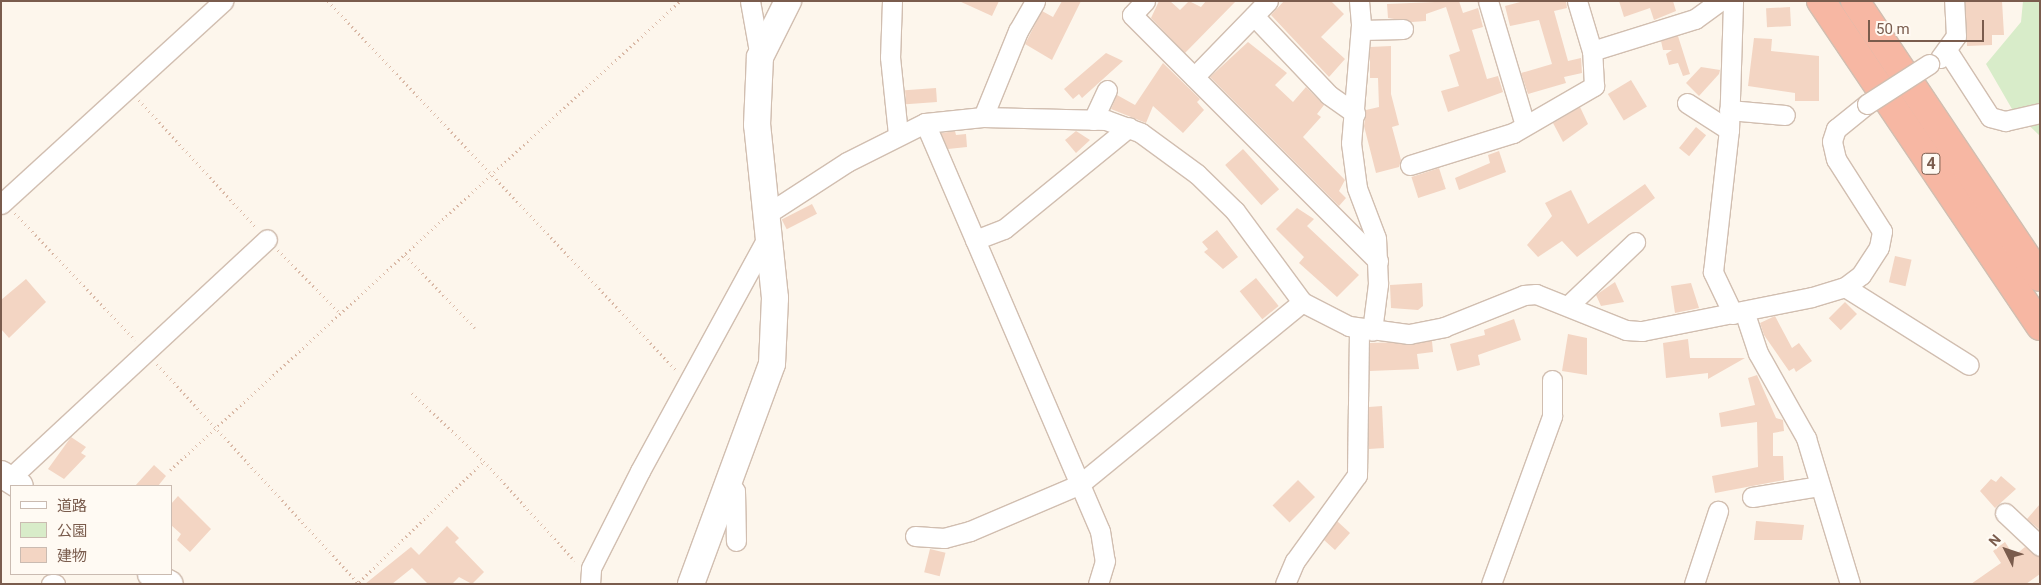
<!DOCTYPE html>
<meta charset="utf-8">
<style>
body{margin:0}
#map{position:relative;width:2041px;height:585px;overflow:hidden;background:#fdf6ec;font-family:Roboto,"Noto Sans JP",sans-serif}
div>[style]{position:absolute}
.green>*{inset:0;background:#d8ecc9}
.building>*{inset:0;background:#f3d5c3;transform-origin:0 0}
.path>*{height:2.5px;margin-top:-1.25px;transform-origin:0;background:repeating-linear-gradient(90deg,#d9b8a5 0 1px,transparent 0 5px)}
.roads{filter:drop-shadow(1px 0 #d1beb0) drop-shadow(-1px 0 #d1beb0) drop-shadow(0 1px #d1beb0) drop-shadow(0 -1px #d1beb0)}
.street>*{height:19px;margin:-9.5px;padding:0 9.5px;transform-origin:9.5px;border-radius:9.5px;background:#fff}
.secondary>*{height:26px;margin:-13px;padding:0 13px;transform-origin:13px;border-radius:13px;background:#fff}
.highway>*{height:28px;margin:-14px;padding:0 14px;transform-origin:14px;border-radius:14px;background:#f7b7a3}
.bridges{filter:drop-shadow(1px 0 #d1beb0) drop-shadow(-1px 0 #d1beb0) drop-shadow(0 1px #d1beb0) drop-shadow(0 -1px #d1beb0)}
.street-bridge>*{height:19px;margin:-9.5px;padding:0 9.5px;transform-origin:9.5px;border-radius:9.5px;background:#fff}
span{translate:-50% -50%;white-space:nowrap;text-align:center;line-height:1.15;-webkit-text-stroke:4px #fffaf3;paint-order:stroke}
.shield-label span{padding:1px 4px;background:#fffaf3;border:1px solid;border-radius:4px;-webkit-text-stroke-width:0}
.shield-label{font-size:16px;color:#7a5c4d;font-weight:700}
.frame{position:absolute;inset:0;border:2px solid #7a5c4d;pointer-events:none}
.legend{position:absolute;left:10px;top:485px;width:162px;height:90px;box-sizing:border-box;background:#fffaf3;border:1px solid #cabbb1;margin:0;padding:6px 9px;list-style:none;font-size:15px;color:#7a5c4d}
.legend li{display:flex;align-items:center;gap:10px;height:25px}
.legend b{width:25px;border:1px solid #cabbb1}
.north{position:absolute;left:1981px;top:525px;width:50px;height:50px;-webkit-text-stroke:4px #fffaf3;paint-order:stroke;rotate:311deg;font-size:14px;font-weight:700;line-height:20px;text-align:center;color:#7a5c4d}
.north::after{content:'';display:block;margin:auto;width:18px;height:22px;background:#7a5c4d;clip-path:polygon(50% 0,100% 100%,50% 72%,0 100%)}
.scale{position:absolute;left:1868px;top:20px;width:116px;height:22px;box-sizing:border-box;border:2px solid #7a5c4d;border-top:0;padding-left:6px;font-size:15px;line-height:18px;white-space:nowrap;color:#7a5c4d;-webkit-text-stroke:4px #fffaf3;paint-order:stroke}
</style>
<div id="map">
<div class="green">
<i style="clip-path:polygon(2023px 1px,2040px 1px,2040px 136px,2012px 109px,1986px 64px,2021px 22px)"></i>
</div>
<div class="building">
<i style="clip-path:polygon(959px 1px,999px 1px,992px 16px)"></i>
<i style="clip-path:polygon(1062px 1px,1081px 1px,1052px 60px,1025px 44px,1042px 11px,1053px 17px)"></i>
<i style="clip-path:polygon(1159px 1px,1170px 1px,1180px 10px,1189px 1px,1201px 7px,1206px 1px,1236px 1px,1185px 53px,1151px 18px)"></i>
<i style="clip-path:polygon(1284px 1px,1331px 1px,1344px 14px,1321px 37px,1345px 59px,1329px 77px,1271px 15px)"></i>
<i style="clip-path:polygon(1459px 1px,1463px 13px,1478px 8px,1483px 27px,1472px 30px,1487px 79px,1498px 76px,1503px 92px,1448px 112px,1441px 91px,1459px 86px,1449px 55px,1460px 51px,1446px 7px,1426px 14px,1426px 21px,1412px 22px,1388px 18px,1387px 4px)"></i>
<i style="clip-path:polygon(1524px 1px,1566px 1px,1567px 8px,1554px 11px,1568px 61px,1581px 58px,1582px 73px,1564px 77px,1566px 83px,1528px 94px,1521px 73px,1552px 64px,1539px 20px,1510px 26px,1505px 6px)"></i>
<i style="clip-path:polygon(1619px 1px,1673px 1px,1676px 11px,1654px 20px,1650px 8px,1624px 17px)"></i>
<i style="clip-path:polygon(1965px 1px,2002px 1px,2004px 35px,1992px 35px,1992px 45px,1967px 46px)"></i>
<i style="left:1790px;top:7px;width:19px;height:24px;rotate:87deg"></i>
<i style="clip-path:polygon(1678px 36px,1690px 74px,1683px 76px,1678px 63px,1669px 65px,1666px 54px,1672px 50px,1663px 50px,1661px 41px)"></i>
<i style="clip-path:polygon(1754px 38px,1772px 39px,1771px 51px,1819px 56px,1819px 101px,1795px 101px,1795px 93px,1748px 86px)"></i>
<i style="clip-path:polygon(1248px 42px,1287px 73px,1275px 85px,1293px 102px,1306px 87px,1324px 105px,1317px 114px,1321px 117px,1303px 137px,1345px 180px,1339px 191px,1346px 198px,1339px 206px,1210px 77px)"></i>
<i style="clip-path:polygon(1391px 46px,1391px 94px,1399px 125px,1392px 127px,1401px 160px,1399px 167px,1376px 173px,1364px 126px,1366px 110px,1379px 107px,1378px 78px,1370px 78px,1370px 47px)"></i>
<i style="clip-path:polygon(1106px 53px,1123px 61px,1082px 98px,1079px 94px,1073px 99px,1064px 89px)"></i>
<i style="clip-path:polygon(1163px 63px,1200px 99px,1197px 102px,1204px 110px,1183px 133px,1153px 106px,1146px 123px,1111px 109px,1117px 95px,1135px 105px)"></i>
<i style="clip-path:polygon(1701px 67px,1720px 70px,1719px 74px,1699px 96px,1686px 83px)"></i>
<i style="left:1631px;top:80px;width:31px;height:27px;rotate:59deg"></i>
<i style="left:936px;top:88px;width:14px;height:31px;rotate:86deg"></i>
<i style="clip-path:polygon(1580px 107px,1588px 124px,1563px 142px,1553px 123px)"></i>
<i style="left:1696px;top:127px;width:13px;height:27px;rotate:39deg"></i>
<i style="clip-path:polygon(955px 131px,956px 135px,966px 134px,967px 147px,948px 149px,941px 133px)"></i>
<i style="clip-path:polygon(1076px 131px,1090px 140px,1076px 153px,1065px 140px)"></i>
<i style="left:1243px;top:149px;width:54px;height:24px;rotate:48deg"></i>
<i style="clip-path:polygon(1499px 151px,1506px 172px,1459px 190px,1455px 178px,1490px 163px,1488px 155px)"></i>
<i style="left:1439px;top:168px;width:22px;height:29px;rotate:72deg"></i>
<i style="clip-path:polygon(1645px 184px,1655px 198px,1577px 257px,1562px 241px,1538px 257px,1527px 245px,1552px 216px,1545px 203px,1571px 190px,1588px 224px)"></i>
<i style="left:812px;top:204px;width:11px;height:34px;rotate:63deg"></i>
<i style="clip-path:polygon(1297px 208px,1314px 219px,1307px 226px,1359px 275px,1337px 297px,1299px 263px,1304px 257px,1276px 229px)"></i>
<i style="clip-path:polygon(1217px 230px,1238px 257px,1223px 269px,1204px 252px,1208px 249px,1202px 242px)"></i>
<i style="left:1895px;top:256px;width:17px;height:27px;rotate:13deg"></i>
<i style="left:1256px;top:278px;width:36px;height:21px;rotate:51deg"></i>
<i style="clip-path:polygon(26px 279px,46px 302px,9px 338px,1px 329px,1px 300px)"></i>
<i style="clip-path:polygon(1615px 282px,1624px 302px,1601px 306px,1596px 295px)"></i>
<i style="clip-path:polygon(1422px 283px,1423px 306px,1418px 310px,1391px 308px,1390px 285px)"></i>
<i style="clip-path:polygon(1691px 283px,1699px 308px,1675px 313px,1671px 286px)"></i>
<i style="left:1845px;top:302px;width:17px;height:23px;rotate:45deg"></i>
<i style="clip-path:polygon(1775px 316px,1792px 348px,1799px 343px,1812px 361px,1796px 372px,1794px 368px,1789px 371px,1764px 335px,1760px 323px)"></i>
<i style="clip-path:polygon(1514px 319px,1521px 340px,1478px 355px,1480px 365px,1457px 371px,1450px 344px,1485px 335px,1484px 330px)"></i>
<i style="clip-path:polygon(1568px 334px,1587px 338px,1587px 375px,1562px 371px)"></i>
<i style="clip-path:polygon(1688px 339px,1690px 358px,1745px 358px,1708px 379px,1708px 373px,1666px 378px,1663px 343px)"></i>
<i style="clip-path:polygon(1432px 341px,1433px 352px,1417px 354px,1419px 369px,1370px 371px,1370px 343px)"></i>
<i style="clip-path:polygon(1757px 375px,1776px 418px,1783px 420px,1784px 431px,1773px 433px,1773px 456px,1783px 456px,1784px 480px,1715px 493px,1712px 476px,1758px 467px,1757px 422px,1721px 427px,1719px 413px,1755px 405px,1748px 378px)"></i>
<i style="clip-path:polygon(1382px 406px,1384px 448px,1369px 449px,1369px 407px)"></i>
<i style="clip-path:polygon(71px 437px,86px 447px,81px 453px,86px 456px,64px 479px,48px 469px)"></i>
<i style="clip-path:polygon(154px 465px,166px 476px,158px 486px,135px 486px)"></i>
<i style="clip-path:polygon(2001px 476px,2016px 489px,1995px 508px,1980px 491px,1991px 479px,1996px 482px)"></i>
<i style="left:1298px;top:480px;width:24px;height:36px;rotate:45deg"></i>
<i style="clip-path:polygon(178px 496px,211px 529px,190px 552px,177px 540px,181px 534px,171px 525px,171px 504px)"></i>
<i style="clip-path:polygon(2040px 504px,2040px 530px,2027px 519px)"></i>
<i style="clip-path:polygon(1337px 521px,1350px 533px,1335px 550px,1324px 540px)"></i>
<i style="clip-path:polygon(1756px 521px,1804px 525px,1802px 540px,1754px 540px)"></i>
<i style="clip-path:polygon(447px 526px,459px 538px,455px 542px,484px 572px,472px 584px,459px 577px,452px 584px,428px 584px,412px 568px,392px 584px,365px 584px,411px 547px,419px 555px)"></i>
<i style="clip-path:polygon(2005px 542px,2014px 556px,2025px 547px,2040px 557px,2040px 574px,2026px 584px,1971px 584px,2001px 563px,1993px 551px)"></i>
<i style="left:930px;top:549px;width:16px;height:24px;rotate:14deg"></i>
</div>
<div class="path">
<i style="left:328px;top:1px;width:509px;rotate:46.67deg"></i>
<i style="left:139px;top:100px;width:171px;rotate:47.4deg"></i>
<i style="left:15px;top:213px;width:175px;rotate:46.6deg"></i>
<i style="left:278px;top:250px;width:88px;rotate:45.5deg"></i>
<i style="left:405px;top:255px;width:101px;rotate:46.2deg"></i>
<i style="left:157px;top:364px;width:299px;rotate:47.4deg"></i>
<i style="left:412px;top:393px;width:99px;rotate:43.4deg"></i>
<i style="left:170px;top:470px;width:693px;rotate:-42.6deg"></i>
<i style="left:359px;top:582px;width:174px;rotate:-44.1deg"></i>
<i style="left:484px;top:461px;width:135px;rotate:47.7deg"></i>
</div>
<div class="roads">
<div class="street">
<i style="left:750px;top:1px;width:57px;rotate:79.9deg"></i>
<i style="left:892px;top:1px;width:56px;rotate:92deg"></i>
<i style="left:890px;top:57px;width:78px;rotate:84.1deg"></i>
<i style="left:1145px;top:1px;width:19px;rotate:133deg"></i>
<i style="left:1132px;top:15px;width:348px;rotate:45deg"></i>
<i style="left:1359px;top:1px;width:24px;rotate:85deg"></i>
<i style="left:1361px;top:25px;width:118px;rotate:94.8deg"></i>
<i style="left:1351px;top:143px;width:45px;rotate:82.4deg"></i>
<i style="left:1357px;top:188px;width:53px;rotate:69.2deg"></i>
<i style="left:1376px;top:238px;width:46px;rotate:87.5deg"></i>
<i style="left:1378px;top:284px;width:47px;rotate:97.3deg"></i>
<i style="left:1488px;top:1px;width:129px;rotate:73.4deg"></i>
<i style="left:1254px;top:16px;width:109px;rotate:46.5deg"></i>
<i style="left:1329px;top:95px;width:32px;rotate:35deg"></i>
<i style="left:1361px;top:30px;width:42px;rotate:-1.4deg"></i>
<i style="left:1592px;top:51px;width:108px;rotate:-17.3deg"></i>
<i style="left:1695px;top:19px;width:31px;rotate:-36deg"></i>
<i style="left:1948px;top:52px;width:77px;rotate:57.1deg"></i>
<i style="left:1990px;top:117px;width:16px;rotate:15deg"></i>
<i style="left:2005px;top:121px;width:36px;rotate:-13deg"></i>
<i style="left:1940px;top:58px;width:27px;rotate:-54deg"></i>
<i style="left:1956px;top:36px;width:35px;rotate:-93deg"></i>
<i style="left:1194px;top:77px;width:106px;rotate:-45.8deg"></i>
<i style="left:1687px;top:103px;width:50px;rotate:32.7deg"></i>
<i style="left:1729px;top:110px;width:56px;rotate:5.1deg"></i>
<i style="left:983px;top:117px;width:93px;rotate:-67.9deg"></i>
<i style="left:1018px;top:31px;width:34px;rotate:-60deg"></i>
<i style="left:1093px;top:120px;width:33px;rotate:-65deg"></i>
<i style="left:925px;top:123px;width:444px;rotate:66.8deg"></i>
<i style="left:1100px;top:531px;width:30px;rotate:81deg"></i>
<i style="left:1105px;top:561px;width:24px;rotate:107deg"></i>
<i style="left:1410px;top:165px;width:108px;rotate:-17.3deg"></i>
<i style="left:1513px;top:133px;width:94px;rotate:-30.1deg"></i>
<i style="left:1594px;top:86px;width:35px;rotate:-93deg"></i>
<i style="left:1592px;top:51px;width:52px;rotate:-106.7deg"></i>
<i style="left:1px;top:204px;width:301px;rotate:-42.4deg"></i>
<i style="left:767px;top:214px;width:95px;rotate:-33deg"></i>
<i style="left:847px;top:162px;width:87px;rotate:-26.6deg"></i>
<i style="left:925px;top:123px;width:58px;rotate:-5.9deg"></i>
<i style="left:983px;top:117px;width:123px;rotate:1.4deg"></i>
<i style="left:1106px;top:120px;width:37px;rotate:20deg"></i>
<i style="left:1141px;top:133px;width:69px;rotate:36.2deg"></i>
<i style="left:1197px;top:174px;width:53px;rotate:44.2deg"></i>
<i style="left:1235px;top:211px;width:113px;rotate:53.6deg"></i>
<i style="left:1302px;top:302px;width:53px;rotate:27.1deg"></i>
<i style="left:1349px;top:326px;width:61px;rotate:7.6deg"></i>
<i style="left:1409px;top:334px;width:36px;rotate:-11deg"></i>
<i style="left:1444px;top:327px;width:86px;rotate:-21.8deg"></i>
<i style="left:1524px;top:295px;width:12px;rotate:-5deg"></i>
<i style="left:1536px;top:294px;width:97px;rotate:21.8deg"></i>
<i style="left:1626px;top:330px;width:16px;rotate:4deg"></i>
<i style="left:1642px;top:331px;width:173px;rotate:-11.3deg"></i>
<i style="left:1812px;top:297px;width:34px;rotate:-17deg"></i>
<i style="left:1845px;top:287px;width:20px;rotate:-37deg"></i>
<i style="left:1861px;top:275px;width:33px;rotate:-57deg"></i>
<i style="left:1879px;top:247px;width:16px;rotate:-79deg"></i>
<i style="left:1882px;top:231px;width:85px;rotate:-122.6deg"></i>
<i style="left:1836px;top:159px;width:18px;rotate:-103deg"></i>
<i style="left:1832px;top:141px;width:13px;rotate:-72deg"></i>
<i style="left:1836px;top:129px;width:40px;rotate:-39deg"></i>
<i style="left:975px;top:240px;width:31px;rotate:-21deg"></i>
<i style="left:1004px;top:229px;width:161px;rotate:-39.2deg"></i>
<i style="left:1845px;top:287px;width:146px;rotate:32.2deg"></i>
<i style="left:1570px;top:304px;width:90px;rotate:-43.6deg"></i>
<i style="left:1744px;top:311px;width:44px;rotate:71.6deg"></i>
<i style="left:1758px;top:353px;width:98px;rotate:60.5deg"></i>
<i style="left:1806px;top:438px;width:152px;rotate:73.2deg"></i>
<i style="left:1733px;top:314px;width:47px;rotate:-115.5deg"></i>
<i style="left:1713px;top:272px;width:143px;rotate:-83.6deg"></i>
<i style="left:1729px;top:130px;width:129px;rotate:-88.2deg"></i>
<i style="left:9px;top:479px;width:352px;rotate:-42.9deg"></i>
<i style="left:729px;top:484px;width:9px;rotate:49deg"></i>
<i style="left:735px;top:491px;width:50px;rotate:88.9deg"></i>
<i style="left:1752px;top:497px;width:69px;rotate:-9.2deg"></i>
<i style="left:2005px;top:513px;width:48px;rotate:43.3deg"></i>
<i style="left:915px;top:536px;width:29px;rotate:4deg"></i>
<i style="left:944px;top:538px;width:27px;rotate:-15deg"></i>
<i style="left:970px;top:531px;width:120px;rotate:-23.1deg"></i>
<i style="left:1080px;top:484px;width:287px;rotate:-39.3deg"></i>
<i style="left:51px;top:584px;width:4px"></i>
<i style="left:590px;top:584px;width:16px;rotate:-86deg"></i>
<i style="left:591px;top:568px;width:109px;rotate:-63.2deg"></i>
<i style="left:640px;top:471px;width:265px;rotate:-61.4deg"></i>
<i style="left:1285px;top:584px;width:25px;rotate:-67deg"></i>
<i style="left:1295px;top:561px;width:106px;rotate:-54.2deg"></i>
<i style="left:1357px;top:475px;width:147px;rotate:-89.2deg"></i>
<i style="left:1491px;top:584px;width:179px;rotate:-70deg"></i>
<i style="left:1552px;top:416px;width:36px;rotate:-90deg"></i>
<i style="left:1694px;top:584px;width:77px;rotate:-71.8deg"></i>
</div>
<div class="secondary">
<i style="left:1px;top:474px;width:22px;rotate:32deg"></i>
<i style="left:151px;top:574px;width:21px;rotate:28deg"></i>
<i style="left:691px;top:584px;width:234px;rotate:-69.8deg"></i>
<i style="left:772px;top:364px;width:66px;rotate:-87.4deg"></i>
<i style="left:775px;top:298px;width:174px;rotate:-95.9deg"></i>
<i style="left:757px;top:125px;width:68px;rotate:-87.5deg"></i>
<i style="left:760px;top:57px;width:63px;rotate:-63.4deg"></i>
</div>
<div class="highway">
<i style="left:1821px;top:1px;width:392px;rotate:56deg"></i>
<i style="left:1855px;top:1px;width:332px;rotate:56.2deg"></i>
</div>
</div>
<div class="bridges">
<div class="street-bridge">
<i style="left:1867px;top:104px;width:74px;rotate:-32.8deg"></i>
</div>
</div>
<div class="shield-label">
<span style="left:1931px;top:164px">4</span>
</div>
<div class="frame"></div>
<ul class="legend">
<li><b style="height:6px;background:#fff"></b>道路</li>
<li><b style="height:14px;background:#d8ecc9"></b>公園</li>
<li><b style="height:14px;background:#f3d5c3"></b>建物</li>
</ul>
<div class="north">N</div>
<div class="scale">50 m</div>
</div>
